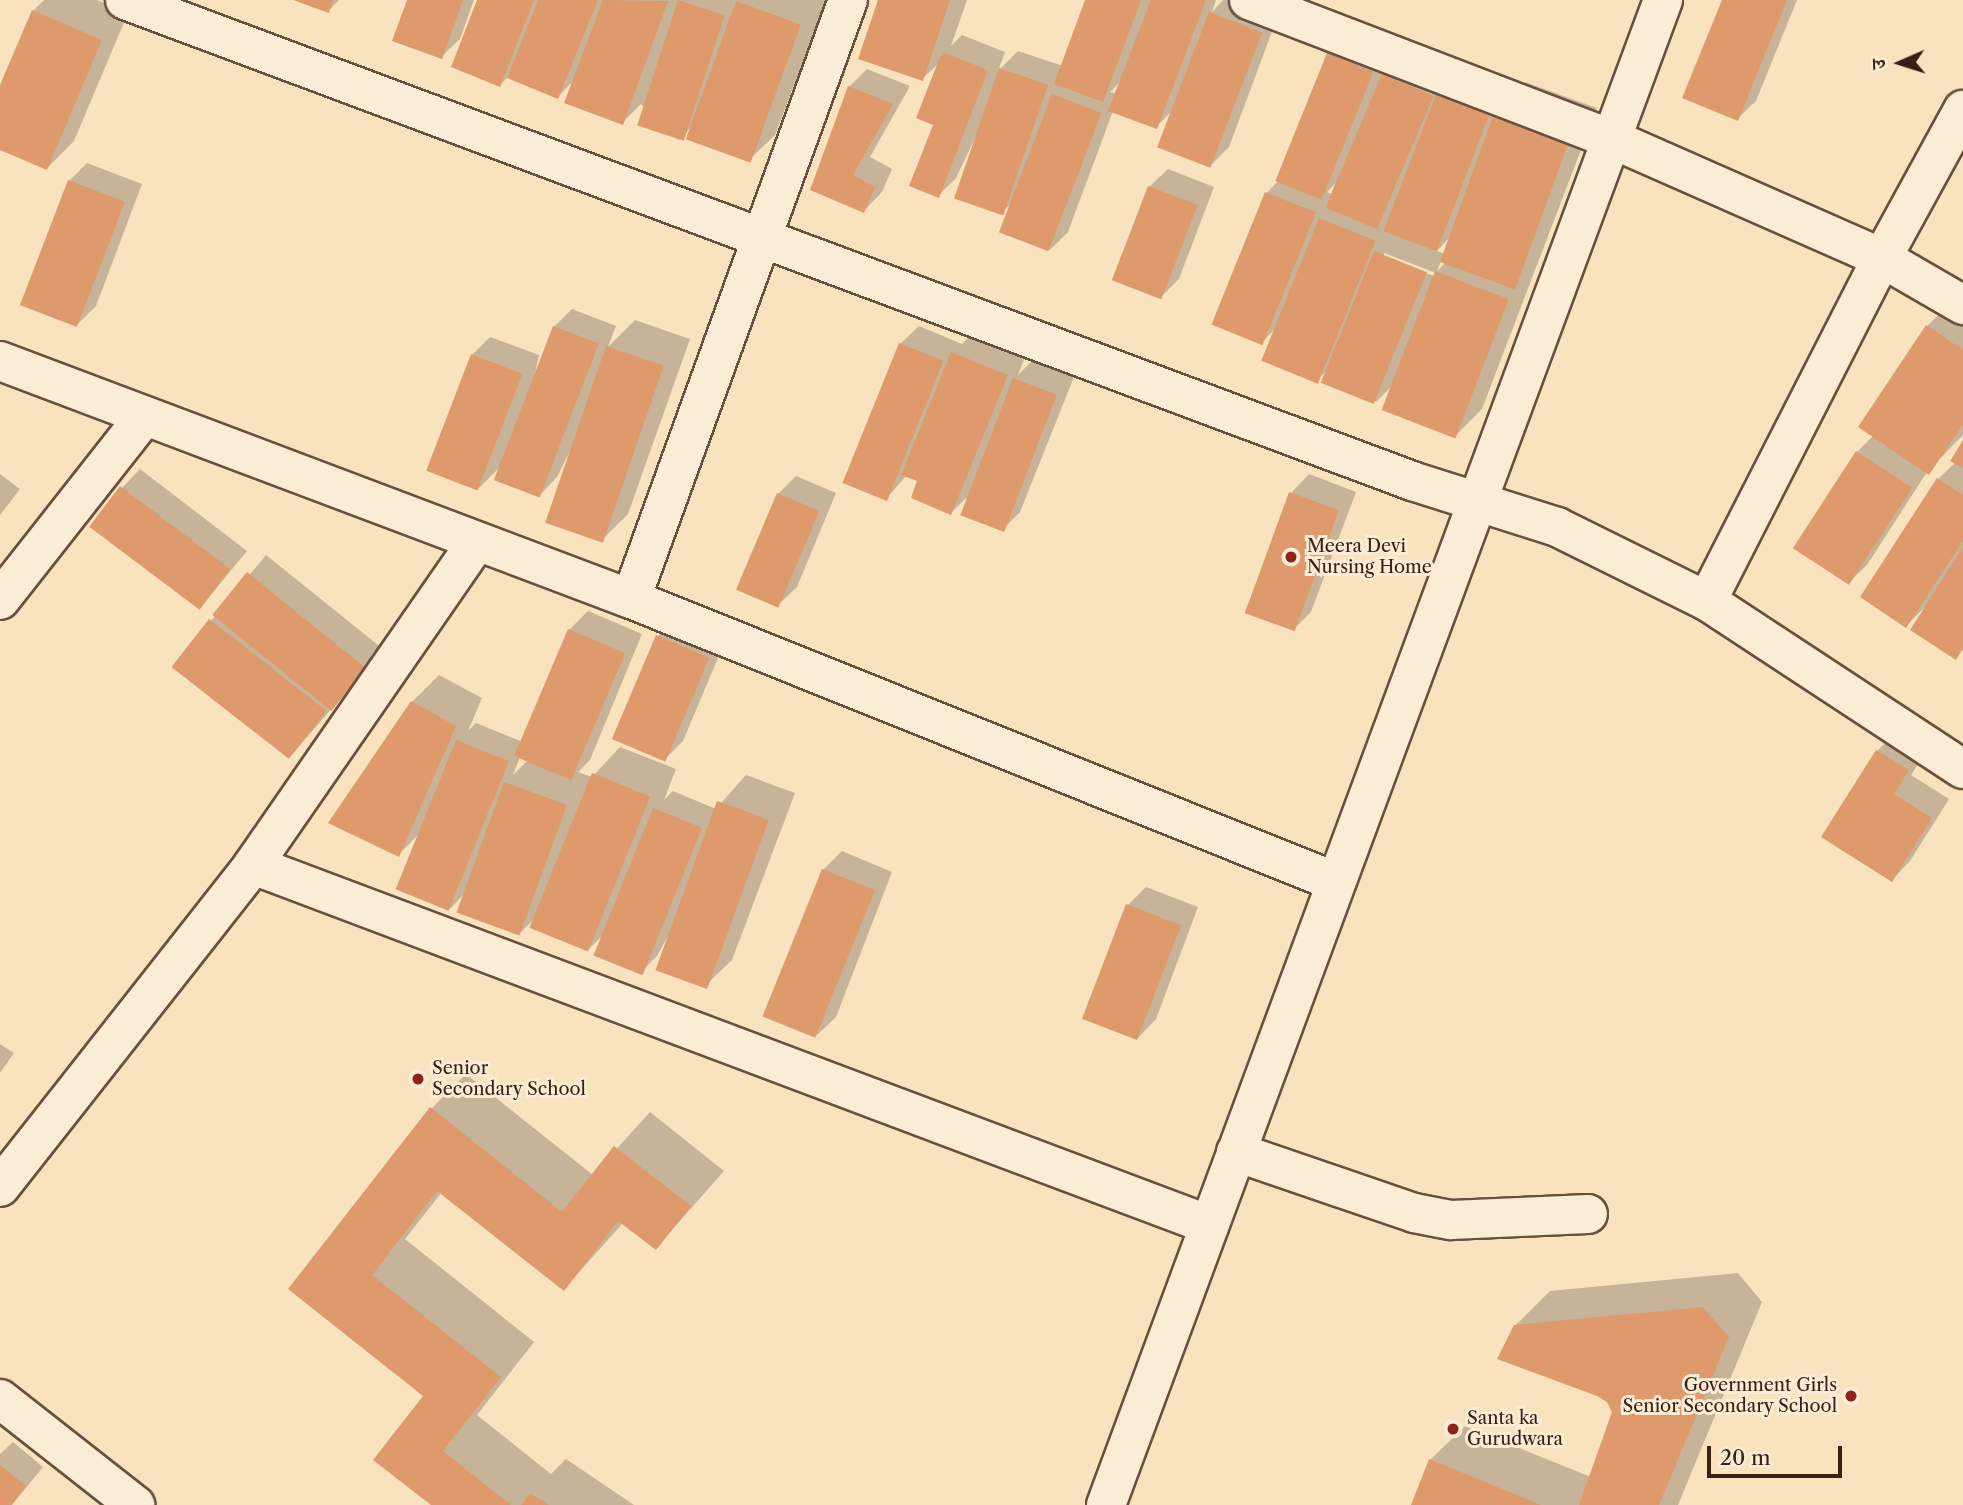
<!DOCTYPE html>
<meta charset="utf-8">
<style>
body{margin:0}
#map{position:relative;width:1963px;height:1505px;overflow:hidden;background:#f9e2be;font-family:"Libre Caslon Text","Noto Serif Devanagari",serif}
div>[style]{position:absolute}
.shadow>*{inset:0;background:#0003}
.building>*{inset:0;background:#de996d;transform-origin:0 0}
.roads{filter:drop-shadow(2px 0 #69503e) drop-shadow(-2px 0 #69503e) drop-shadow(0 2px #69503e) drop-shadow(0 -2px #69503e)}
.street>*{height:38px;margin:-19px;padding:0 19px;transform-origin:19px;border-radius:19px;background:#fbecd5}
.dots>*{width:19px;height:19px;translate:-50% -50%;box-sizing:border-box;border:4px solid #fbecd5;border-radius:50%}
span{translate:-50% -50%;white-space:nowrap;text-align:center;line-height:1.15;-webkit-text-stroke:6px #fbecd5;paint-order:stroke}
.poi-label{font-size:18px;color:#392014}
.left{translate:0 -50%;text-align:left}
.right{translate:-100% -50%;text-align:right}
.north{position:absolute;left:1865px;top:28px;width:70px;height:70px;-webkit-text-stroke:5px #fbecd5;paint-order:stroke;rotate:267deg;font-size:19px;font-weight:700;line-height:28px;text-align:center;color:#392014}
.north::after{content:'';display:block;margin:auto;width:24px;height:32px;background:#392014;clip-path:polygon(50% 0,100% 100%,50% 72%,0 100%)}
.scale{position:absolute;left:1707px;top:1446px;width:135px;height:32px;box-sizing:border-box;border:4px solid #392014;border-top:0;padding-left:9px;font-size:21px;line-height:24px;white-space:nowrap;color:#392014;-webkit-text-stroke:5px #fbecd5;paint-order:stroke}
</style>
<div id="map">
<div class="shadow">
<i style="clip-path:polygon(44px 0,97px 0,128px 13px,74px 141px,47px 168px,0 148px,0 89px,33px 11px)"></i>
<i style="clip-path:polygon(297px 0,339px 0,328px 11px)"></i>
<i style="clip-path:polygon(409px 0,474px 0,460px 39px,441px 57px)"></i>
<i style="clip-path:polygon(479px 0,826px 0,775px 135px,748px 161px,690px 128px,678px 140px,641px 104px,622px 123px,575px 79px,558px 97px,508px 77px,500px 85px)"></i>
<i style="clip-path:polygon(evenodd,880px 0,967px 0,951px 46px,962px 35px,1005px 52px,998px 71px,1018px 51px,1063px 66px,1087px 0,1216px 0,1212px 12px,1223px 0,1244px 0,1279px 13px,1229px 147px,1211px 165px,1176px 107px,1156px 127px,1113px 111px,1068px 232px,1050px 250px,1014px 201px,1001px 213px,976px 136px,956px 178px,938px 196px,936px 124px,941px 61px,922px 79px,880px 0,1122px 80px,1115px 93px,1110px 92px,1122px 80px)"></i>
<i style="clip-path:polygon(1724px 0,1797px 0,1756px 101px,1737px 119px)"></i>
<i style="clip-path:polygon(evenodd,1347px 36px,1390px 54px,1381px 78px,1402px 57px,1504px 103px,1525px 82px,1597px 108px,1482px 409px,1455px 436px,1394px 384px,1376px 402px,1331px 366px,1316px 382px,1276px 328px,1261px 343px,1213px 323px,1267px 193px,1279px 180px,1329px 54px,1347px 36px,1341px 178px,1334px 195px,1327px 192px,1341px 178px,1347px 36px,1451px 236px,1445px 254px,1437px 251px,1451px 236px,1347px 36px,1384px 253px,1436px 273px,1434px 276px,1384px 257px,1384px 253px,1347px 36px,1441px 261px,1445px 263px,1437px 271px,1441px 261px)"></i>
<i style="clip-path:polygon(867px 69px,910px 86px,870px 157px,892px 169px,882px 192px,864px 211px,812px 189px,849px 87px)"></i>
<i style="clip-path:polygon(87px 163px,142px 184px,96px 306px,78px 324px,69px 181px)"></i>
<i style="clip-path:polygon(1168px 169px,1214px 187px,1179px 279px,1161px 297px,1149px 187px)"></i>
<i style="clip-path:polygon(1954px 300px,1963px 305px,1963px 435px,1927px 472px,1867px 565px,1848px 583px,1857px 452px,1873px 436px,1927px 326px)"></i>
<i style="clip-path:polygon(572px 309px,616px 326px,608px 347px,635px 320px,690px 339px,628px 514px,601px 541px,576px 439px,557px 477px,539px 496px,500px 467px,479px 488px,472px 355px,490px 337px,539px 355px,533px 383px,554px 327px)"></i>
<i style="clip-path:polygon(919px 326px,962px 344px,971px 335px,1025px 357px,1018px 375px,1032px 361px,1074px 377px,1020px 512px,1002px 530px,966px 498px,951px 513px,920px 480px,907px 475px,886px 499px,900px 344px)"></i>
<i style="clip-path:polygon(1963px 444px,1963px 650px,1955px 657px,1925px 607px,1906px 626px,1938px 479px,1956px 462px)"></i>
<i style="clip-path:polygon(140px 469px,247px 551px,200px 608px,122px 488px)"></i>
<i style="clip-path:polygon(0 474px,20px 489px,0 515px)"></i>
<i style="clip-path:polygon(1309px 474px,1356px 492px,1311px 612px,1293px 630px,1245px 612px,1291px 493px)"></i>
<i style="clip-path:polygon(796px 476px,836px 493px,797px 587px,778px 605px,778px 494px)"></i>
<i style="clip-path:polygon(266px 555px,383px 649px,289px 758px,211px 621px)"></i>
<i style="clip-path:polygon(evenodd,588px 611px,642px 634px,590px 760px,578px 772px,592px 777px,620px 747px,676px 769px,664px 800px,673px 791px,716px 809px,746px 775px,795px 793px,732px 960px,705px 986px,672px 929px,657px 956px,639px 974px,601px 937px,588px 950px,536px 917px,519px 934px,465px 893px,450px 909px,423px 830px,398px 855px,412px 702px,439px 675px,482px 698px,468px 731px,476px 723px,523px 742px,569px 630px,588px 611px,520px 757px,528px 760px,513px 775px,520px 757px)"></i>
<i style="clip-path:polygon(676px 617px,726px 639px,683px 741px,665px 759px,614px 738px,658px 636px)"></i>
<i style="clip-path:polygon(1896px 733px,1926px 752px,1911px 775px,1949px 799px,1910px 861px,1892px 880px,1877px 751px)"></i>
<i style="clip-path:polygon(842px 851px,892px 872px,836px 1017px,817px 1035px,823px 870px)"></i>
<i style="clip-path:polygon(1146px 887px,1198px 907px,1156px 1019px,1138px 1038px,1128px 905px)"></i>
<i style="clip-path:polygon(0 1044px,14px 1053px,0 1073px)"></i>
<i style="clip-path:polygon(466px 1074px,593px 1175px,650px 1112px,724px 1171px,656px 1248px,623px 1223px,564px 1289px,442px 1192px,405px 1239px,534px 1342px,477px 1415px,551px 1474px,566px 1459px,634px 1505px,434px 1505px,425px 1395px,291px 1289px,432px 1108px)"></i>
<i style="clip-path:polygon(1738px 1273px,1762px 1302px,1678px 1505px,1413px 1505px,1430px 1460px,1465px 1426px,1591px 1477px,1614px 1412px,1608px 1400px,1515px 1326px,1550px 1291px)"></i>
<i style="clip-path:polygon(13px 1442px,43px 1467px,12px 1505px,0 1505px,0 1454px)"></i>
</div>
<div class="building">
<i style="clip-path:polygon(293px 0,333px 0,329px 13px)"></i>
<i style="clip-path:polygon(407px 0,463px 0,442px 59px,392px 41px)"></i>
<i style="clip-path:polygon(477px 0,534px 0,500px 87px,451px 67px)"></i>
<i style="clip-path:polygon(538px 0,598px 0,558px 99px,507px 78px)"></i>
<i style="clip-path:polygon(603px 0,668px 1px,623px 125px,564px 103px)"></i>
<i style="left:678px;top:0;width:49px;height:132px;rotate:18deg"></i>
<i style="clip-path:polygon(878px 0,950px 0,923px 81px,858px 59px)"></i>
<i style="clip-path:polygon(1085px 0,1141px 0,1103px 102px,1054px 84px)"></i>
<i style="clip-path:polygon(1151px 0,1206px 0,1157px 129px,1108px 111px)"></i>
<i style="clip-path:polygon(1722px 0,1787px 0,1738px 121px,1682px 98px)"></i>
<i style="left:736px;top:1px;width:69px;height:147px;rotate:20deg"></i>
<i style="clip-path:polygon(32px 10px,102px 40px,47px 170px,0 150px,0 85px)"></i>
<i style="left:1209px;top:12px;width:57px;height:145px;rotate:21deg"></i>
<i style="clip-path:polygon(942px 52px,988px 70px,939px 198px,909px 186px,933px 125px,916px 118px)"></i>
<i style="left:1327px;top:53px;width:50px;height:138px;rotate:22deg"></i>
<i style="left:999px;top:68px;width:52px;height:138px;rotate:19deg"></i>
<i style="left:1382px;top:74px;width:56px;height:145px;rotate:23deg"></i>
<i style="clip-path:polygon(848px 86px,893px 104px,853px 175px,875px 187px,864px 213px,810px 190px)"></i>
<i style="left:1438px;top:89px;width:57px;height:152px;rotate:21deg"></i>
<i style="left:1052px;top:94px;width:53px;height:148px;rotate:21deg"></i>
<i style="left:1496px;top:108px;width:80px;height:164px;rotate:20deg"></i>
<i style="left:68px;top:180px;width:61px;height:134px;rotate:21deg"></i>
<i style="left:1148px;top:186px;width:53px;height:101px;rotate:21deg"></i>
<i style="left:1265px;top:192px;width:55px;height:143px;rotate:22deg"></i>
<i style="left:1319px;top:218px;width:61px;height:154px;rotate:22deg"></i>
<i style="left:1374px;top:251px;width:57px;height:142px;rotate:22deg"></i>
<i style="left:1435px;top:271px;width:79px;height:149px;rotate:21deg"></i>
<i style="clip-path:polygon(1926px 325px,1963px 350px,1963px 424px,1929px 475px,1858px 427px)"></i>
<i style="left:553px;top:326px;width:49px;height:165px;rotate:21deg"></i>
<i style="left:899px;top:343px;width:48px;height:151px;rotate:22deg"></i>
<i style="left:606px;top:346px;width:61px;height:187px;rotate:19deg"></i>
<i style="clip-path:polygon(951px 352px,1008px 375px,951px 515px,911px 498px,917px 481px,901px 475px)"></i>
<i style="left:471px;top:354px;width:55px;height:125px;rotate:21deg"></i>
<i style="left:1013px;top:378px;width:47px;height:147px;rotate:21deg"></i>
<i style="clip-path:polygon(1963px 440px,1963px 468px,1950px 461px)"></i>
<i style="left:1856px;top:451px;width:67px;height:116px;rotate:33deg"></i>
<i style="clip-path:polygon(1937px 478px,1963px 495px,1963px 541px,1906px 628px,1860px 597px)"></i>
<i style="left:120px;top:486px;width:138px;height:51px;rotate:37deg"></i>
<i style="left:1289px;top:492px;width:53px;height:129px;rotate:20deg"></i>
<i style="left:777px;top:493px;width:46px;height:105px;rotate:23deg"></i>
<i style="clip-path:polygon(1963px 547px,1963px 648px,1956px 660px,1910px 630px)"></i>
<i style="left:247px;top:572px;width:153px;height:55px;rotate:39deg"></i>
<i style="left:209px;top:619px;width:149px;height:61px;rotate:38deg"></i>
<i style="left:568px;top:629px;width:62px;height:138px;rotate:23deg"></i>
<i style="left:656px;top:635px;width:58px;height:113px;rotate:23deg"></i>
<i style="clip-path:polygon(411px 701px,456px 726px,399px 857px,328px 823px)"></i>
<i style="left:456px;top:740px;width:57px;height:161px;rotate:22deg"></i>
<i style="clip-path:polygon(1876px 750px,1909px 770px,1894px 794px,1932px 818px,1892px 882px,1821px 837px)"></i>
<i style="left:592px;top:773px;width:63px;height:167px;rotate:22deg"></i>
<i style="left:504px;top:782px;width:67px;height:139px;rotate:20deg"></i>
<i style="left:717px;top:801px;width:55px;height:180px;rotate:20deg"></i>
<i style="left:653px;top:808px;width:53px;height:159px;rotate:22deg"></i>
<i style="left:822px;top:869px;width:57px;height:159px;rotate:22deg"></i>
<i style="left:1126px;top:904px;width:59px;height:123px;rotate:21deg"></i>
<i style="clip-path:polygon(430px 1107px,562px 1212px,614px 1146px,691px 1206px,656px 1250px,618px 1221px,564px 1291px,437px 1191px,372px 1275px,501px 1377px,443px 1451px,511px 1505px,431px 1505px,373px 1460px,423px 1396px,288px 1289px)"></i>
<i style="clip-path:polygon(1703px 1307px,1729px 1337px,1659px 1505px,1579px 1505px,1612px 1412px,1607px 1402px,1597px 1396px,1497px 1359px,1514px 1325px)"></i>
<i style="clip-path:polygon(1429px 1459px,1541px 1505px,1411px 1505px)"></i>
<i style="clip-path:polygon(0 1465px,26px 1486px,11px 1505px,0 1505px)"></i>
<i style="clip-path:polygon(530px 1493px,549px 1505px,521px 1505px)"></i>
</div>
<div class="roads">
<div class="street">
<i style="left:125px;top:0;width:1374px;rotate:20.49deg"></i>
<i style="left:1412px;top:481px;width:152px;rotate:17.6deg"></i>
<i style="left:1557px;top:527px;width:167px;rotate:26.3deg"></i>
<i style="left:1707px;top:601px;width:306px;rotate:33.3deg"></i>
<i style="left:1249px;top:0;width:389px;rotate:21deg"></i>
<i style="left:1612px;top:139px;width:295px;rotate:23.8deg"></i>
<i style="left:1882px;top:258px;width:94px;rotate:30.1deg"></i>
<i style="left:0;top:361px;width:674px;rotate:20.67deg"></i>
<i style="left:631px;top:599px;width:760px;rotate:21.87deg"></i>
<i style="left:631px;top:599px;width:637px;rotate:-70.09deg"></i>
<i style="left:0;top:600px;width:234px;rotate:-51.8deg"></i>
<i style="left:1707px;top:601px;width:385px;rotate:-63deg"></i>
<i style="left:1882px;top:258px;width:169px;rotate:-61.3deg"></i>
<i style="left:253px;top:865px;width:1022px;rotate:20.63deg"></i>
<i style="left:1236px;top:1152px;width:188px;rotate:18.9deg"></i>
<i style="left:1414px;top:1213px;width:38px;rotate:11deg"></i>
<i style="left:1451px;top:1220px;width:137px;rotate:-2.5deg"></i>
<i style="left:0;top:1187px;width:410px;rotate:-51.8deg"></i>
<i style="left:253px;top:865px;width:393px;rotate:-55.3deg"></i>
<i style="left:0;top:1399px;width:172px;rotate:38.1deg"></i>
<i style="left:1106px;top:1505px;width:1605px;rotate:-69.69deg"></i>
</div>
</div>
<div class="dots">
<i style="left:1291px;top:557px;background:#8f2418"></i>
<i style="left:418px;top:1079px;background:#8f2418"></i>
<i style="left:1851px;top:1396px;background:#8f2418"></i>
<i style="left:1453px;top:1429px;background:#8f2418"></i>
</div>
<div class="poi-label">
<span class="left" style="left:1307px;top:557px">Meera Devi<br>Nursing Home</span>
<span class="left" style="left:432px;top:1079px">Senior<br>Secondary School</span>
<span class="right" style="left:1837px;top:1396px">Government Girls<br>Senior Secondary School</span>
<span class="left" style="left:1467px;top:1429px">Santa ka<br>Gurudwara</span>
</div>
<div class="north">उ</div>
<div class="scale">20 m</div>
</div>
